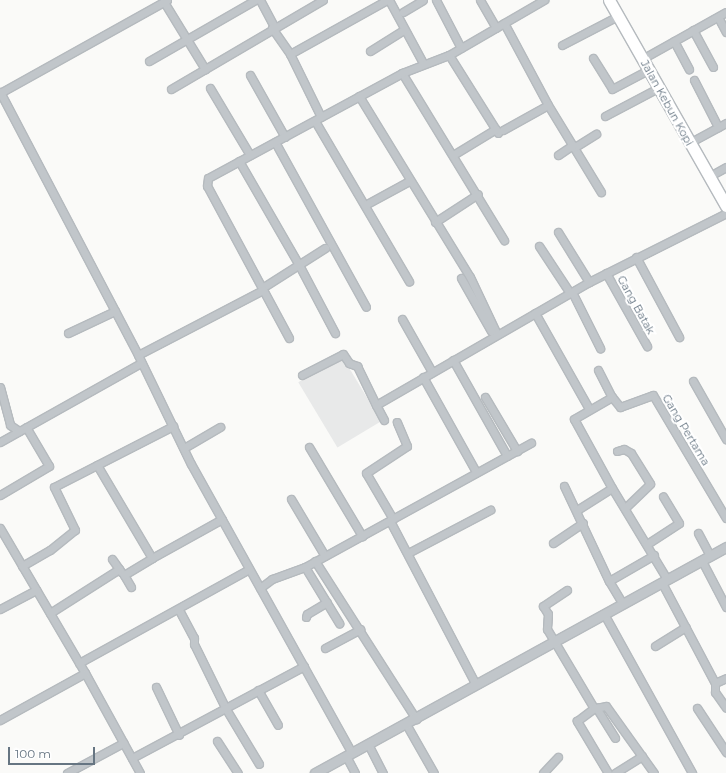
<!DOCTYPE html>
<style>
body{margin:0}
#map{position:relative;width:726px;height:773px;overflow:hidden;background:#fafaf8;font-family:Montserrat,sans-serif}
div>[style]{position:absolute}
.built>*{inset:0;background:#e8e9e9;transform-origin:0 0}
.roads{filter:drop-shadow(1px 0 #b5babe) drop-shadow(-1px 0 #b5babe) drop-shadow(0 1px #b5babe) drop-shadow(0 -1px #b5babe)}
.minor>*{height:7px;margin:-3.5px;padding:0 3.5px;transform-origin:3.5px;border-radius:3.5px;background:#c1c6ca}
.tertiary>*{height:9px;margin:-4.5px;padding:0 4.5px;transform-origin:4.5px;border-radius:4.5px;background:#c1c6ca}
.primary>*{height:11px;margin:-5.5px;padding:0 5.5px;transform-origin:5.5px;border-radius:5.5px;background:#fff}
span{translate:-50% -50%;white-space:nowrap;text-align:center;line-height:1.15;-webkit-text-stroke:4px #fff;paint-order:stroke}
.street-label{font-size:11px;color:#667582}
.scale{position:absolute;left:8px;top:747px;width:87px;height:18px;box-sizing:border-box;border:2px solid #667582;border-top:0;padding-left:5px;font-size:12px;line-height:14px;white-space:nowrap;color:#667582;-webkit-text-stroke:3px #fff;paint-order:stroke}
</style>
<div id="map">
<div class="built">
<i style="left:342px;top:356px;width:76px;height:51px;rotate:59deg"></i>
</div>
<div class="roads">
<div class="minor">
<i style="left:260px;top:0;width:30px;rotate:62deg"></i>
<i style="left:389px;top:0;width:72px;rotate:61.6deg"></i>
<i style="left:436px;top:0;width:54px;rotate:62.5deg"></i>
<i style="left:480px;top:0;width:32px;rotate:60deg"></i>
<i style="left:164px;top:2px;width:79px;rotate:58.5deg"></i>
<i style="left:403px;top:12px;width:23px;rotate:-31deg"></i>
<i style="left:718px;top:17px;width:17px;rotate:62deg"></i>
<i style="left:504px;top:23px;width:93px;rotate:61.8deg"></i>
<i style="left:548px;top:105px;width:102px;rotate:58.7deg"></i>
<i style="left:272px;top:28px;width:32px;rotate:55deg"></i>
<i style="left:290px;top:54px;width:70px;rotate:63.8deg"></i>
<i style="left:693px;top:30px;width:42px;rotate:61.6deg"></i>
<i style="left:674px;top:41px;width:32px;rotate:62deg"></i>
<i style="left:562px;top:45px;width:63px;rotate:-27.4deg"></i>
<i style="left:370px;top:51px;width:40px;rotate:-32deg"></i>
<i style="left:290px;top:54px;width:111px;rotate:-29.1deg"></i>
<i style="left:449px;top:55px;width:92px;rotate:57.9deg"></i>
<i style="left:593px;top:58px;width:36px;rotate:58deg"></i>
<i style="left:612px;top:89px;width:41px;rotate:-27.8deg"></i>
<i style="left:642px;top:59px;width:96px;rotate:-29.2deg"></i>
<i style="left:149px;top:61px;width:122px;rotate:-29.9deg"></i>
<i style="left:402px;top:73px;width:196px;rotate:58.6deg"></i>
<i style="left:250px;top:75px;width:71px;rotate:60.6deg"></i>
<i style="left:694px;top:80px;width:53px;rotate:62.9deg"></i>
<i style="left:210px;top:88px;width:78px;rotate:59.2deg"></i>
<i style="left:171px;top:89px;width:176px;rotate:-30.4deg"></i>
<i style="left:0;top:92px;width:297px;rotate:62.3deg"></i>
<i style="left:138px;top:355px;width:121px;rotate:64.1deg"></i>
<i style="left:191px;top:464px;width:331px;rotate:60.9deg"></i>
<i style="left:0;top:93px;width:191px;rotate:-29.1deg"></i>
<i style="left:359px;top:96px;width:212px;rotate:58.5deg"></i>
<i style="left:470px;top:277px;width:63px;rotate:64.7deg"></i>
<i style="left:605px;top:116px;width:60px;rotate:-27.8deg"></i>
<i style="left:315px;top:121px;width:186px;rotate:59.6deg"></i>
<i style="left:503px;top:130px;width:51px;rotate:-29.1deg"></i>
<i style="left:275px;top:142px;width:188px;rotate:61.1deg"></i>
<i style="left:689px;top:143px;width:42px;rotate:-28.4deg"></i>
<i style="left:575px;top:147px;width:25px;rotate:-32deg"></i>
<i style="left:453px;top:155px;width:50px;rotate:-31.2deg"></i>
<i style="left:558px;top:155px;width:18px;rotate:-34deg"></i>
<i style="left:239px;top:161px;width:120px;rotate:60deg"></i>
<i style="left:299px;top:265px;width:77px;rotate:62.1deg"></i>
<i style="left:708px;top:177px;width:21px;rotate:-29deg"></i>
<i style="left:365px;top:205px;width:50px;rotate:-28.6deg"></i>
<i style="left:435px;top:222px;width:51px;rotate:-33.1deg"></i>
<i style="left:558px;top:232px;width:59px;rotate:58.2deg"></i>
<i style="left:539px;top:246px;width:56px;rotate:56.6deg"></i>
<i style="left:636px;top:257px;width:91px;rotate:61.7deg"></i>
<i style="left:606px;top:273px;width:84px;rotate:60.7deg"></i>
<i style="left:461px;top:278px;width:61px;rotate:60.5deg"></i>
<i style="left:262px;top:288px;width:75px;rotate:-32.4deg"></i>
<i style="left:572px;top:292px;width:63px;rotate:63.4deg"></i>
<i style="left:535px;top:313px;width:110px;rotate:60.6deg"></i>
<i style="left:402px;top:319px;width:61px;rotate:60.5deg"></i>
<i style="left:68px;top:333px;width:52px;rotate:-25.1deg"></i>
<i style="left:289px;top:338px;width:173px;rotate:-118.3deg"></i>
<i style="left:207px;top:186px;width:8px;rotate:-83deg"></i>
<i style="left:208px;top:178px;width:221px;rotate:-28.4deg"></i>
<i style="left:402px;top:73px;width:50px;rotate:-21deg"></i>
<i style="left:449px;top:55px;width:110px;rotate:-30.1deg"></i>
<i style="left:138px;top:355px;width:141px;rotate:-27.5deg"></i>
<i style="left:453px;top:360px;width:110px;rotate:60.6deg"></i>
<i style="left:598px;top:370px;width:30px;rotate:63deg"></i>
<i style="left:612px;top:397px;width:13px;rotate:51deg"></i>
<i style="left:620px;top:407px;width:35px;rotate:-20deg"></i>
<i style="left:653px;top:395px;width:143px;rotate:59.3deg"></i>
<i style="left:302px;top:375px;width:46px;rotate:-27.1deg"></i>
<i style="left:343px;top:354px;width:11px;rotate:56deg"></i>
<i style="left:349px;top:363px;width:9px;rotate:21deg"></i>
<i style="left:357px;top:366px;width:43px;rotate:64deg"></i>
<i style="left:423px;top:377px;width:109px;rotate:60.8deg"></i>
<i style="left:693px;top:381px;width:67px;rotate:60.4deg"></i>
<i style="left:0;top:387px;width:39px;rotate:75deg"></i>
<i style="left:10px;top:425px;width:11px;rotate:34deg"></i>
<i style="left:485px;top:397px;width:63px;rotate:59.3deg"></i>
<i style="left:612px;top:397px;width:44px;rotate:149.9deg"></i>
<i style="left:574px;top:419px;width:79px;rotate:61.2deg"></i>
<i style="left:612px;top:488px;width:106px;rotate:58.9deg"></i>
<i style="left:384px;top:420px;width:17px;rotate:-118deg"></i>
<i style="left:376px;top:405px;width:246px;rotate:-30deg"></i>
<i style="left:589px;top:282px;width:153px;rotate:-26.7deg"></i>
<i style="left:0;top:442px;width:162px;rotate:-29.3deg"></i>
<i style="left:309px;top:447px;width:104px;rotate:59.2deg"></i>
<i style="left:184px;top:448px;width:42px;rotate:-30.3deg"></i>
<i style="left:617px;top:451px;width:7px;rotate:-16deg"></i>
<i style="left:624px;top:449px;width:8px;rotate:30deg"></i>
<i style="left:631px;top:453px;width:36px;rotate:58deg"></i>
<i style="left:650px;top:484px;width:35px;rotate:136deg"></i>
<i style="left:97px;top:465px;width:108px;rotate:59.4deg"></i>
<i style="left:152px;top:558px;width:80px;rotate:-29.1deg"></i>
<i style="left:564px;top:486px;width:105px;rotate:64.7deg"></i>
<i style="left:609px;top:581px;width:27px;rotate:59deg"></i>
<i style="left:0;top:495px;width:57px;rotate:-30.6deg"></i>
<i style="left:49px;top:466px;width:45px;rotate:-120.5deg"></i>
<i style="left:291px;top:499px;width:66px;rotate:59.2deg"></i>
<i style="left:577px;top:510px;width:41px;rotate:-32.2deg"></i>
<i style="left:393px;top:519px;width:53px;rotate:-120.4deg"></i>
<i style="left:366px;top:473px;width:49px;rotate:-33.4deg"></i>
<i style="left:407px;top:446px;width:26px;rotate:-113deg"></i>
<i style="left:390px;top:521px;width:185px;rotate:62.3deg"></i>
<i style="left:0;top:528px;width:168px;rotate:59.6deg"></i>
<i style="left:85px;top:673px;width:114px;rotate:61.2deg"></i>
<i style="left:698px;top:533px;width:26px;rotate:62deg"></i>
<i style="left:553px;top:543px;width:36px;rotate:-34deg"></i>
<i style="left:647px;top:544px;width:38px;rotate:-33deg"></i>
<i style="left:679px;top:523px;width:31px;rotate:-121deg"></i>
<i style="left:408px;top:553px;width:93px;rotate:-27.7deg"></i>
<i style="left:112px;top:559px;width:16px;rotate:55deg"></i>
<i style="left:315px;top:561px;width:188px;rotate:57.4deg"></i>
<i style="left:702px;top:561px;width:52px;rotate:62.4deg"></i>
<i style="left:22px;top:566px;width:32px;rotate:-30deg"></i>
<i style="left:50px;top:550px;width:32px;rotate:-39deg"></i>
<i style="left:75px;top:530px;width:48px;rotate:-116deg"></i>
<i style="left:54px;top:487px;width:134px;rotate:-27.1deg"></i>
<i style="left:305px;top:567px;width:66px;rotate:58.7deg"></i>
<i style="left:609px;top:581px;width:52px;rotate:-30deg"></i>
<i style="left:662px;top:583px;width:113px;rotate:62.1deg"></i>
<i style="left:715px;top:683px;width:9px;rotate:90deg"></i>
<i style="left:715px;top:692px;width:19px;rotate:55deg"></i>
<i style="left:131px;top:587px;width:14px;rotate:-120deg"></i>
<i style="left:124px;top:575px;width:33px;rotate:-31deg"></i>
<i style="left:260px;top:588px;width:15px;rotate:-37deg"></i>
<i style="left:272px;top:579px;width:35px;rotate:-20deg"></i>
<i style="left:305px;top:567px;width:258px;rotate:-28.8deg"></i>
<i style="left:567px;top:590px;width:29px;rotate:146deg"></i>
<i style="left:543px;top:606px;width:9px;rotate:58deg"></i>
<i style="left:548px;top:614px;width:15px;rotate:94deg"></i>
<i style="left:547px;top:629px;width:92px;rotate:59.3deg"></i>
<i style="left:0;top:609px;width:41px;rotate:-27.8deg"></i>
<i style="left:179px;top:610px;width:32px;rotate:62deg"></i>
<i style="left:194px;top:638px;width:6px;rotate:90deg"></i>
<i style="left:194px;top:644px;width:72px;rotate:63.8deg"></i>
<i style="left:226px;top:709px;width:64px;rotate:59deg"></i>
<i style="left:50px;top:613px;width:82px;rotate:-32.5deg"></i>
<i style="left:604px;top:614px;width:182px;rotate:61deg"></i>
<i style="left:306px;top:617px;width:3px;rotate:-72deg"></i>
<i style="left:307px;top:614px;width:23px;rotate:-31deg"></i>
<i style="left:655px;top:646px;width:36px;rotate:-32deg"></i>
<i style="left:325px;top:648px;width:40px;rotate:-28deg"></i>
<i style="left:79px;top:663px;width:194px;rotate:-28.9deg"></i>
<i style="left:715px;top:683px;width:12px;rotate:-24deg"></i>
<i style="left:156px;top:687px;width:53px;rotate:64.4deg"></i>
<i style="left:258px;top:690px;width:40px;rotate:60.3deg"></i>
<i style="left:697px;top:708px;width:53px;rotate:56.6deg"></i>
<i style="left:597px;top:709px;width:34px;rotate:58deg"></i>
<i style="left:0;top:720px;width:97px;rotate:-28.9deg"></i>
<i style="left:406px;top:724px;width:56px;rotate:60.3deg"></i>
<i style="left:217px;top:741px;width:38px;rotate:57deg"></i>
<i style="left:368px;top:744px;width:33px;rotate:63deg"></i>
<i style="left:346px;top:756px;width:19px;rotate:62deg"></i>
<i style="left:132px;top:758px;width:195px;rotate:-28.1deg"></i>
<i style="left:67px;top:773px;width:64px;rotate:-28.2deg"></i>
<i style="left:543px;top:773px;width:22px;rotate:-47deg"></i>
<i style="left:608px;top:773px;width:61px;rotate:-120.8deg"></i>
<i style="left:577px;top:721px;width:21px;rotate:-37deg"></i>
<i style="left:594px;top:708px;width:12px;rotate:-9deg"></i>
<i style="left:606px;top:706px;width:82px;rotate:54.4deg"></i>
<i style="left:615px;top:773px;width:32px;rotate:-32deg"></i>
</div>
<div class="tertiary">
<i style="left:315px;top:773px;width:469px;rotate:-28.8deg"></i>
</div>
<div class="primary">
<i style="left:609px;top:0;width:237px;rotate:60.4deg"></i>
</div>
</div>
<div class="street-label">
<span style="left:667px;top:103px;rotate:61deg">Jalan Kebun Kopi</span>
<span style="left:636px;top:305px;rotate:61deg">Gang Batak</span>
<span style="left:686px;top:430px;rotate:59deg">Gang Pertama</span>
</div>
<div class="scale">100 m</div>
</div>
